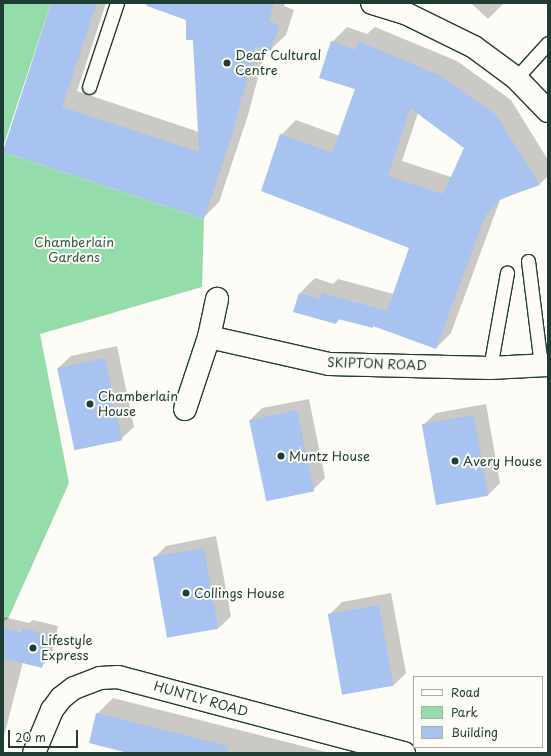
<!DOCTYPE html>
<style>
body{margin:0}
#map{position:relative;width:551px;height:756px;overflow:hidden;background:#fdfcf7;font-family:"Playpen Sans",sans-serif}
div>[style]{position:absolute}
.green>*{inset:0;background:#94dcaa}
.shadow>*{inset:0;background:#0003}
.building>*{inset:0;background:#a8c3ef;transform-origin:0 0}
.roads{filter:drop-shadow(1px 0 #1f3d34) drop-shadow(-1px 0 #1f3d34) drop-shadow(0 1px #1f3d34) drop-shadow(0 -1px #1f3d34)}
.lane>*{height:13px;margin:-6.5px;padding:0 6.5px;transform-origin:6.5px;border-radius:6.5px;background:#fdfcf7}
.street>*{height:22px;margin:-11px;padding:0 11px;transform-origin:11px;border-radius:11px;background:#fdfcf7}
.dots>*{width:11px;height:11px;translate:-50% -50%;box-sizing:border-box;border:2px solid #fdfcf7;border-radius:50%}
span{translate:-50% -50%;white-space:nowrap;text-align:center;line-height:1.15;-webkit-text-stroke:4px #fdfcf7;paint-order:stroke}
.poi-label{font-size:13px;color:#1f3d34}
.left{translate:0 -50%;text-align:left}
.park-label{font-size:13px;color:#365d4c}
.street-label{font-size:13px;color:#1f3d34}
.frame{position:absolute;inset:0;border:4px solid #1f3d34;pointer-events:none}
.legend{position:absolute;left:413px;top:676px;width:130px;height:72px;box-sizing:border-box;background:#fdfcf7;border:1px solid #a4b0a9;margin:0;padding:5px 7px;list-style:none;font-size:12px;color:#1f3d34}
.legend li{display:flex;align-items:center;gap:8px;height:20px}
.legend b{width:20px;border:1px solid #a4b0a9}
.scale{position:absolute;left:8px;top:730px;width:70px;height:18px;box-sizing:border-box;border:2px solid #1f3d34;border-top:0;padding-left:5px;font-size:12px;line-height:14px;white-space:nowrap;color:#1f3d34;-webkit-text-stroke:3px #fdfcf7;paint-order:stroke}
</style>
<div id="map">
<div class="green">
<i style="clip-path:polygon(3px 3px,51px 3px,3px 147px)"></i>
<i style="clip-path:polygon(3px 152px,204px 219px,202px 287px,40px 334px,69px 483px,8px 619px,3px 621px)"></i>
</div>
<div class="shadow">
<i style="clip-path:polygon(52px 3px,106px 3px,77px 91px,199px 132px,194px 39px,187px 19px,142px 3px,285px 3px,284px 6px,294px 10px,286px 35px,270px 50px,266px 48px,248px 115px,219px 202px,204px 217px,3px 151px)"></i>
<i style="clip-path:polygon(471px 3px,504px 3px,488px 19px)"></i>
<i style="clip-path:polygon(evenodd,347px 27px,367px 34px,375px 27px,457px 61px,511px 100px,548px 160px,548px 176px,540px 184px,500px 200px,451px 333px,436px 348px,374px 326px,341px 318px,336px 323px,300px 293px,315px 278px,333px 284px,338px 279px,394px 294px,411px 247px,281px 135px,296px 120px,340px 136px,356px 89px,332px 42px,347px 27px,418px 113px,465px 148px,451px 177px,402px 161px,418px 113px)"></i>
<i style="clip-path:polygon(117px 346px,134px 427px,121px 439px,58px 368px,71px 356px)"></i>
<i style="clip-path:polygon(309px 399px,325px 478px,313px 490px,250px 420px,262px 408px)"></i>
<i style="clip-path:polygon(486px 404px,500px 483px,488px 495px,423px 425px,436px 413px)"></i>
<i style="clip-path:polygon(216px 536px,231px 616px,219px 628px,154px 558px,166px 546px)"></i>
<i style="clip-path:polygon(391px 593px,406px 673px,394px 685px,344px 694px,329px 615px,342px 602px)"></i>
<i style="clip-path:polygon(4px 617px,29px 623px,33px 620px,58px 626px,51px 657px,42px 666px,23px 662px,3px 740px)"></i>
<i style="clip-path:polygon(113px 698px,330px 753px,132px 753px,97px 714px)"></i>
</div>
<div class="building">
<i style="clip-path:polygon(51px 3px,97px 3px,62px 107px,199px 152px,193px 40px,186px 40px,186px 20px,147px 6px,147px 3px,274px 3px,269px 21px,279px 25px,271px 51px,256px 46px,233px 131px,204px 219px,3px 152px)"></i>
<i style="clip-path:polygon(evenodd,331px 41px,355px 50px,359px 41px,441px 76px,496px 115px,540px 185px,502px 198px,485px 216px,436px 349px,373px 326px,373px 328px,338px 319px,336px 324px,293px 312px,299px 293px,320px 299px,322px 293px,387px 311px,409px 248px,261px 191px,280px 134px,332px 153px,355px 89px,319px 78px,331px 41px,410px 108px,464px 148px,443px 194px,388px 176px,410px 108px)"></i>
<i style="left:105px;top:358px;width:84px;height:49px;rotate:78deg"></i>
<i style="left:297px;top:410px;width:83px;height:49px;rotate:78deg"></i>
<i style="left:474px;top:415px;width:82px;height:53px;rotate:80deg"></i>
<i style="left:204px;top:548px;width:82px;height:52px;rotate:80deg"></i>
<i style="left:379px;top:605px;width:82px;height:52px;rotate:80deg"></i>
<i style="clip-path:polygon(3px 628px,22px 633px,23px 628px,49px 635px,42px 668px,3px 658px)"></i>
<i style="clip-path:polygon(96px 713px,228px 746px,227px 753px,128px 753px,89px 743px)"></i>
</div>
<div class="roads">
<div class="lane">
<i style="left:516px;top:78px;width:47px;rotate:-47.6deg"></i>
<i style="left:89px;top:87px;width:89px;rotate:-71.6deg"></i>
<i style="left:528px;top:261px;width:106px;rotate:82.9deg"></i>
<i style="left:490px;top:368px;width:97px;rotate:-79.9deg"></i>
</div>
<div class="street">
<i style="left:372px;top:3px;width:34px;rotate:17deg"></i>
<i style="left:405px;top:13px;width:77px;rotate:26.2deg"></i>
<i style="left:474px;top:47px;width:52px;rotate:36.4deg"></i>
<i style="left:516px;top:78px;width:46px;rotate:45.9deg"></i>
<i style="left:209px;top:337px;width:123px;rotate:12.7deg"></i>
<i style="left:329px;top:364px;width:161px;rotate:1.4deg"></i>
<i style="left:490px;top:368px;width:58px;rotate:-3deg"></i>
<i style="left:185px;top:409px;width:76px;rotate:-71.6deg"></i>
<i style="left:209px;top:337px;width:39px;rotate:-78deg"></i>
<i style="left:34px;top:753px;width:47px;rotate:-67.3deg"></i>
<i style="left:52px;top:710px;width:15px;rotate:-53deg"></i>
<i style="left:61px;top:698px;width:16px;rotate:-38deg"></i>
<i style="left:74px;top:688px;width:28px;rotate:-21deg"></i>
<i style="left:100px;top:678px;width:18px;rotate:-3deg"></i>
<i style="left:118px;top:677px;width:296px;rotate:14.9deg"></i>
</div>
</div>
<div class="dots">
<i style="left:227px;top:63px;background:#1f3d34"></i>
<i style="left:90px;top:404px;background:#1f3d34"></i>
<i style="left:281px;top:456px;background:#1f3d34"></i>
<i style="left:455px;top:461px;background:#1f3d34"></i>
<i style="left:186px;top:593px;background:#1f3d34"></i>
<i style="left:33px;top:648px;background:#1f3d34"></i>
</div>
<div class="poi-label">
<span class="left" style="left:235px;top:63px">Deaf Cultural<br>Centre</span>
<span class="left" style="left:98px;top:404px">Chamberlain<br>House</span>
<span class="left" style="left:289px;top:456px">Muntz House</span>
<span class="left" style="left:463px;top:461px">Avery House</span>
<span class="left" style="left:194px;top:593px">Collings House</span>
<span class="left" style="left:41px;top:648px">Lifestyle<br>Express</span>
</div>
<div class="park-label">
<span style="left:74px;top:250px">Chamberlain<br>Gardens</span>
</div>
<div class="street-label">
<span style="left:377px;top:364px;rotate:2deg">SKIPTON ROAD</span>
<span style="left:201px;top:699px;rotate:16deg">HUNTLY ROAD</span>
</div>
<div class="frame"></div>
<ul class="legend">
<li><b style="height:5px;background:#fdfcf7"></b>Road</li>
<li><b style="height:11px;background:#94dcaa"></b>Park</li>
<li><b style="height:11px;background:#a8c3ef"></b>Building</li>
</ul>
<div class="scale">20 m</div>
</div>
